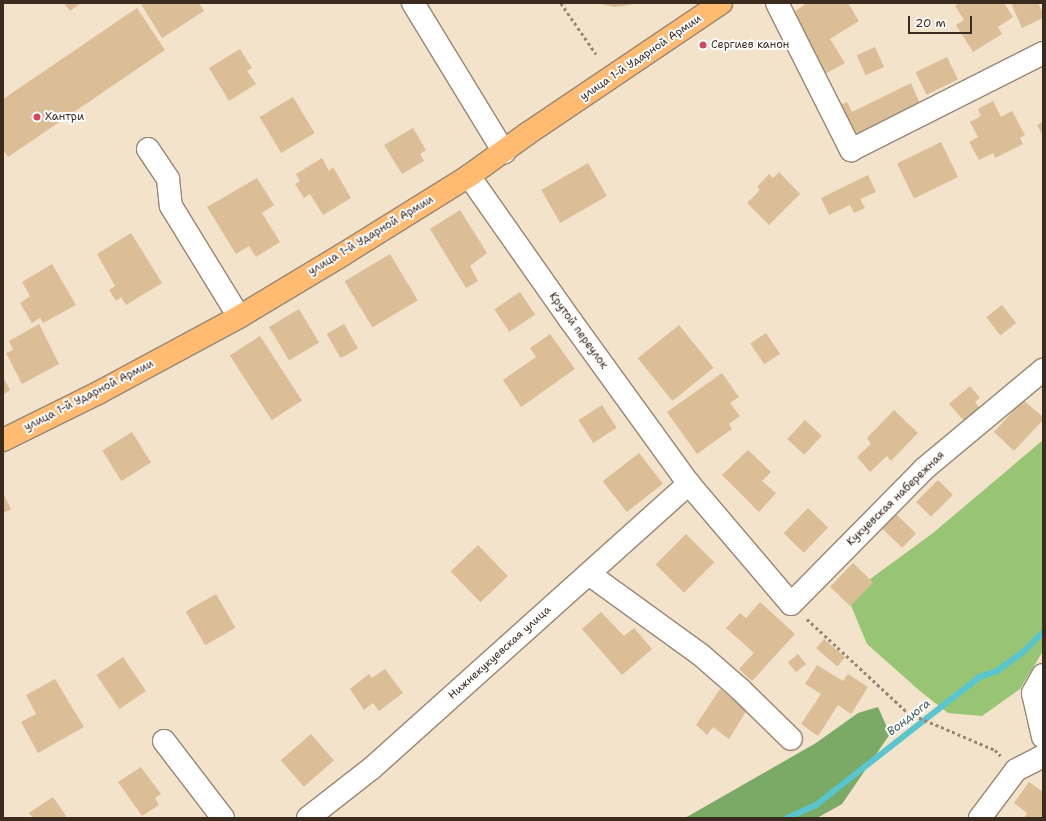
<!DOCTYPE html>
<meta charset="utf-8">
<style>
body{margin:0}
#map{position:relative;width:1046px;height:821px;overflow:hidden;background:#f4e3cb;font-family:"Shantell Sans",sans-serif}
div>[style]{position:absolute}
.green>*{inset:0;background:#98c573}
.forest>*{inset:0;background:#7aaa65}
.stream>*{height:6px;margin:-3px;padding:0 3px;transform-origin:3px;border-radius:3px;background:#58c5cf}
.building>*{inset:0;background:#dbbd96;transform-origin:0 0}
.path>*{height:2.5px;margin-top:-1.25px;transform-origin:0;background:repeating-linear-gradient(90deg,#988674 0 3px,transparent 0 6px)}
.roads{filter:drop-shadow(1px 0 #988674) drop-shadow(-1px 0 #988674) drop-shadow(0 1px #988674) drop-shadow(0 -1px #988674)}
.minor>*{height:22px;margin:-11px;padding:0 11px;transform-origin:11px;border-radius:11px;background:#fff}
.major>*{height:22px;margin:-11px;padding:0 11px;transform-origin:11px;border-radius:11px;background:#febb71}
.dots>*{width:11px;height:11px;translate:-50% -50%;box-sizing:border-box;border:2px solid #fff;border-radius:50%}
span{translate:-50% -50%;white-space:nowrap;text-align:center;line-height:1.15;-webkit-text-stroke:4px #fff;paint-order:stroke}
.poi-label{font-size:11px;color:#3b2a1e}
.left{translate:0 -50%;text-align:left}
.street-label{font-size:11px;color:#3b2a1e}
.water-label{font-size:12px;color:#45605c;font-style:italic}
.frame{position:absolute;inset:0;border:4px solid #3b2a1e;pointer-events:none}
.scale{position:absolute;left:908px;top:16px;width:64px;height:18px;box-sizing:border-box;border:2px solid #3b2a1e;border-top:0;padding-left:5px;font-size:12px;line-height:14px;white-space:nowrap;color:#3b2a1e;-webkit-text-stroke:3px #fff;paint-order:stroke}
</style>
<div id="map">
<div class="green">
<i style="clip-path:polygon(1043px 440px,1043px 651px,1020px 689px,982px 716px,948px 713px,920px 691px,867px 644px,847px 596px,933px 533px)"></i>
</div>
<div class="forest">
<i style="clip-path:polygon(878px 707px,890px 734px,842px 804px,817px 818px,685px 818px,816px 743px,858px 713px)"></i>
</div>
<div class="stream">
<i style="left:787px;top:818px;width:32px;rotate:-24deg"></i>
<i style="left:816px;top:805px;width:207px;rotate:-38.1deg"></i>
<i style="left:979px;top:677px;width:19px;rotate:-18deg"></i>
<i style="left:997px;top:671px;width:32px;rotate:-36deg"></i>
<i style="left:1023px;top:652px;width:28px;rotate:-45deg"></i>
</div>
<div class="building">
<i style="clip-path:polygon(64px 3px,81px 3px,70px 11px)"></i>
<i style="clip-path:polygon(142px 3px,199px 3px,204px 11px,162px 38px,141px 4px)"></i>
<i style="clip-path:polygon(595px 3px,634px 3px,630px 5px,615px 7px)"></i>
<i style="clip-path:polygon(807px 3px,848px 3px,859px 21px,830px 39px,845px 63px,818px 78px,787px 17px)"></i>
<i style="clip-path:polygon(959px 3px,1004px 3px,1013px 17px,998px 27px,1002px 34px,973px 52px,956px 25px,964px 20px,955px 6px)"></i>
<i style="clip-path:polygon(1011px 3px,1038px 3px,1043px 13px,1043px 18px,1022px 28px)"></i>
<i style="clip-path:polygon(137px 8px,165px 50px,8px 157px,3px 150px,3px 99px)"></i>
<i style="left:875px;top:47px;width:22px;height:20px;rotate:66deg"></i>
<i style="clip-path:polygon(240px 49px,252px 68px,247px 71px,256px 84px,229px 101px,209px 68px)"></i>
<i style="left:947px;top:57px;width:25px;height:35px;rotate:64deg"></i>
<i style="clip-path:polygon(911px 83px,920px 104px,850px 138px,835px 107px,847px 102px,852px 112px)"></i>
<i style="left:293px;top:97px;width:42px;height:39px;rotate:59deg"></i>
<i style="clip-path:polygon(993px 101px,1001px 117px,1012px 111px,1025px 135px,1020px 138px,1023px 144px,995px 158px,993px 153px,979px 160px,969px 142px,978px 137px,970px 122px,981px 116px,978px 109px)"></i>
<i style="clip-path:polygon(1043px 122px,1043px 136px,1037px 125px)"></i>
<i style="clip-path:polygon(413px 128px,426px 150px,420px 154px,424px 161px,402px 174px,384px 145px)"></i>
<i style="left:941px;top:142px;width:39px;height:49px;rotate:64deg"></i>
<i style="clip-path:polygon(322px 158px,329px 171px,333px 167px,351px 198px,323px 215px,310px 194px,304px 198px,295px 184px,300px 181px,296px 174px)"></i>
<i style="left:588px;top:163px;width:38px;height:54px;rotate:60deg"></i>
<i style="clip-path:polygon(779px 172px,800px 194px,769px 225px,747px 203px,760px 190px,757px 187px,769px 174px,773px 178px)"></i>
<i style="clip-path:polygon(868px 175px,876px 192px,860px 199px,865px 208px,854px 213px,850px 205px,829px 215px,821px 198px)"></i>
<i style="clip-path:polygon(257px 178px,274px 205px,262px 213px,280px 242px,256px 257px,249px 246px,236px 254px,207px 207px)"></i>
<i style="clip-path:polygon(460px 210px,487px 253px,470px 266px,478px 281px,466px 288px,430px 229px)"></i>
<i style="clip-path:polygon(131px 233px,162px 283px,126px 305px,121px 297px,116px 301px,109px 290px,115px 286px,97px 254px)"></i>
<i style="left:390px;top:254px;width:54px;height:53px;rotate:59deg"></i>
<i style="clip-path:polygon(52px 264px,76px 305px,43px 323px,40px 318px,32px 323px,20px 303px,30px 296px,22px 282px)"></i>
<i style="left:520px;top:292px;width:27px;height:31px;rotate:56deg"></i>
<i style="left:1002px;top:305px;width:23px;height:20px;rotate:52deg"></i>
<i style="left:299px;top:309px;width:39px;height:35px;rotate:59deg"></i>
<i style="clip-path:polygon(39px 324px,59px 364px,22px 384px,6px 353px,13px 350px,9px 341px)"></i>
<i style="left:344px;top:324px;width:28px;height:20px;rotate:60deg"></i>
<i style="left:679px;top:325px;width:55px;height:53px;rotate:51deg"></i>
<i style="left:766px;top:333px;width:25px;height:19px;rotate:56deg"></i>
<i style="clip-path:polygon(550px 334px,575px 369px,521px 407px,503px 380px,536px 357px,530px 348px)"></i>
<i style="left:260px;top:336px;width:77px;height:36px;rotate:57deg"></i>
<i style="clip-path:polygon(722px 373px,739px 397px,730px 403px,740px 416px,729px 424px,732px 429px,697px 454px,667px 412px)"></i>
<i style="clip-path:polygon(3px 377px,10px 390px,3px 395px)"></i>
<i style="clip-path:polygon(970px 386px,980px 398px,975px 402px,981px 410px,967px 424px,949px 404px)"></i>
<i style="clip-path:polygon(1023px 400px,1043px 417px,1043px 420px,1014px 451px,994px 432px)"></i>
<i style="left:602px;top:405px;width:27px;height:28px;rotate:57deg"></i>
<i style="clip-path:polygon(894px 410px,918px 433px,891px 461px,887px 456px,870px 472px,857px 457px,871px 444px,867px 438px)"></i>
<i style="left:805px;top:420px;width:23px;height:26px;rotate:43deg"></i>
<i style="left:132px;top:432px;width:36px;height:35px;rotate:58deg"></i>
<i style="clip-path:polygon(748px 450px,771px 472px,762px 481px,776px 493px,759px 512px,722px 475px)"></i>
<i style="left:639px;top:453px;width:39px;height:46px;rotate:52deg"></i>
<i style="left:938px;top:480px;width:21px;height:31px;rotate:45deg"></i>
<i style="clip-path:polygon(3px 493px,11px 509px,3px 513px)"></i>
<i style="left:808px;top:508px;width:28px;height:35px;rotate:44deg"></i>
<i style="left:896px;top:514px;width:28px;height:20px;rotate:44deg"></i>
<i style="left:686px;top:534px;width:40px;height:43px;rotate:45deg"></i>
<i style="left:478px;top:545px;width:43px;height:38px;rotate:46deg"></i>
<i style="left:853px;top:563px;width:28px;height:33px;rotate:44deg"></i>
<i style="left:216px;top:594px;width:39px;height:35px;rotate:60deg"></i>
<i style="clip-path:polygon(760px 602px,795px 634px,752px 681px,739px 669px,754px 653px,726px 628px,740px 613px,746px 618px)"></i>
<i style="clip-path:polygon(601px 612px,624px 636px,634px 628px,652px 649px,622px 675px,582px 629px)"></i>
<i style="left:824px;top:639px;width:28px;height:12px;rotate:41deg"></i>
<i style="left:798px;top:654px;width:13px;height:13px;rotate:51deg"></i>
<i style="left:123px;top:657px;width:41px;height:32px;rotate:56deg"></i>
<i style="clip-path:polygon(817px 665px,843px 681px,848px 674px,868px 687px,851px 714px,838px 705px,818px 736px,801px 724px,821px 694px,805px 684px)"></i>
<i style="clip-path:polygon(385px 669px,403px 693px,379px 711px,373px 703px,364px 710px,350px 689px,369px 674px,372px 678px)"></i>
<i style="clip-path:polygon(55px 679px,84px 727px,38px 753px,21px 722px,36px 714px,26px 695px)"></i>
<i style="clip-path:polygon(720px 689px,747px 710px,729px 739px,713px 727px,707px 735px,696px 725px)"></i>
<i style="left:311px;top:734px;width:35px;height:40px;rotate:49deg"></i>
<i style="clip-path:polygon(141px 767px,161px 794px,155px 798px,159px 805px,142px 816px,118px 782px)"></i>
<i style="clip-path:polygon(1029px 782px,1043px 792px,1043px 818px,1024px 818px,1027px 813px,1014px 803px)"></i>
<i style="clip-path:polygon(53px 797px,66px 816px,63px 818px,33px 818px,29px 813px)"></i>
</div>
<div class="path">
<i style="left:561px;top:3px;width:62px;rotate:55.5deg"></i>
<i style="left:807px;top:619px;width:138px;rotate:42.9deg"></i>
<i style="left:908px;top:713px;width:95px;rotate:23deg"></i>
<i style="left:995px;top:750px;width:8px;rotate:45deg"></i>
</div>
<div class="roads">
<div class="minor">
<i style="left:413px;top:3px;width:175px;rotate:58.6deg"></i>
<i style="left:777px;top:3px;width:165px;rotate:63.3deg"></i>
<i style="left:851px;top:150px;width:215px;rotate:-26.8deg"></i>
<i style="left:148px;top:149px;width:36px;rotate:56deg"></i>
<i style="left:168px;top:179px;width:27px;rotate:84deg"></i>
<i style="left:171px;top:206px;width:130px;rotate:58.5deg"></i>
<i style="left:469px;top:176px;width:177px;rotate:54.9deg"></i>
<i style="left:571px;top:321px;width:201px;rotate:54.1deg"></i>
<i style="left:689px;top:484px;width:157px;rotate:49.6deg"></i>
<i style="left:791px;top:604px;width:190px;rotate:-45.4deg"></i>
<i style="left:924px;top:469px;width:155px;rotate:-39.8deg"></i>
<i style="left:589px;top:574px;width:138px;rotate:35.9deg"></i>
<i style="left:701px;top:655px;width:52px;rotate:41.1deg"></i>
<i style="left:740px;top:689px;width:71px;rotate:44.4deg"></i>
<i style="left:1043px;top:675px;width:21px;rotate:119deg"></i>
<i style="left:1033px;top:693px;width:45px;rotate:77.2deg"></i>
<i style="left:164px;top:741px;width:97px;rotate:52.5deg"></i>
<i style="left:308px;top:818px;width:81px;rotate:-38deg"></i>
<i style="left:372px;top:768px;width:426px;rotate:-41.9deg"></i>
<i style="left:980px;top:818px;width:60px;rotate:-53.1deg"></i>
<i style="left:1016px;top:770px;width:30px;rotate:-27deg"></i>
</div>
<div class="major">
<i style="left:3px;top:440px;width:106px;rotate:-26.3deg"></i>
<i style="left:98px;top:393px;width:160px;rotate:-28.3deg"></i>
<i style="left:239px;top:317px;width:120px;rotate:-31deg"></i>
<i style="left:342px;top:255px;width:150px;rotate:-31.9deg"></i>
<i style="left:469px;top:176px;width:72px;rotate:-35.9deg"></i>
<i style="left:527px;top:134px;width:234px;rotate:-34deg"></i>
</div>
</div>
<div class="dots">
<i style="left:703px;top:45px;background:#d1495b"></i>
<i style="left:37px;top:117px;background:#d1495b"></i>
</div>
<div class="poi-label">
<span class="left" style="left:711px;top:45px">Сергиев канон</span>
<span class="left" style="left:45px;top:117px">Хантри</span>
</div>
<div class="street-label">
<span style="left:641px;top:58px;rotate:-34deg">улица 1-й Ударной Армии</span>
<span style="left:371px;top:236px;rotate:-31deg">улица 1-й Ударной Армии</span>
<span style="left:578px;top:331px;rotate:54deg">Крутой переулок</span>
<span style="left:89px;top:396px;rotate:-27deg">улица 1-й Ударной Армии</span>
<span style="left:896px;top:499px;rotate:-44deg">Кукуевская набережная</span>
<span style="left:500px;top:653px;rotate:-42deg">Нижнекукуевская улица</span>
</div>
<div class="water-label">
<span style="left:909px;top:718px;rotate:-38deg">Вондюга</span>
</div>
<div class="frame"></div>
<div class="scale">20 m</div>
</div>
